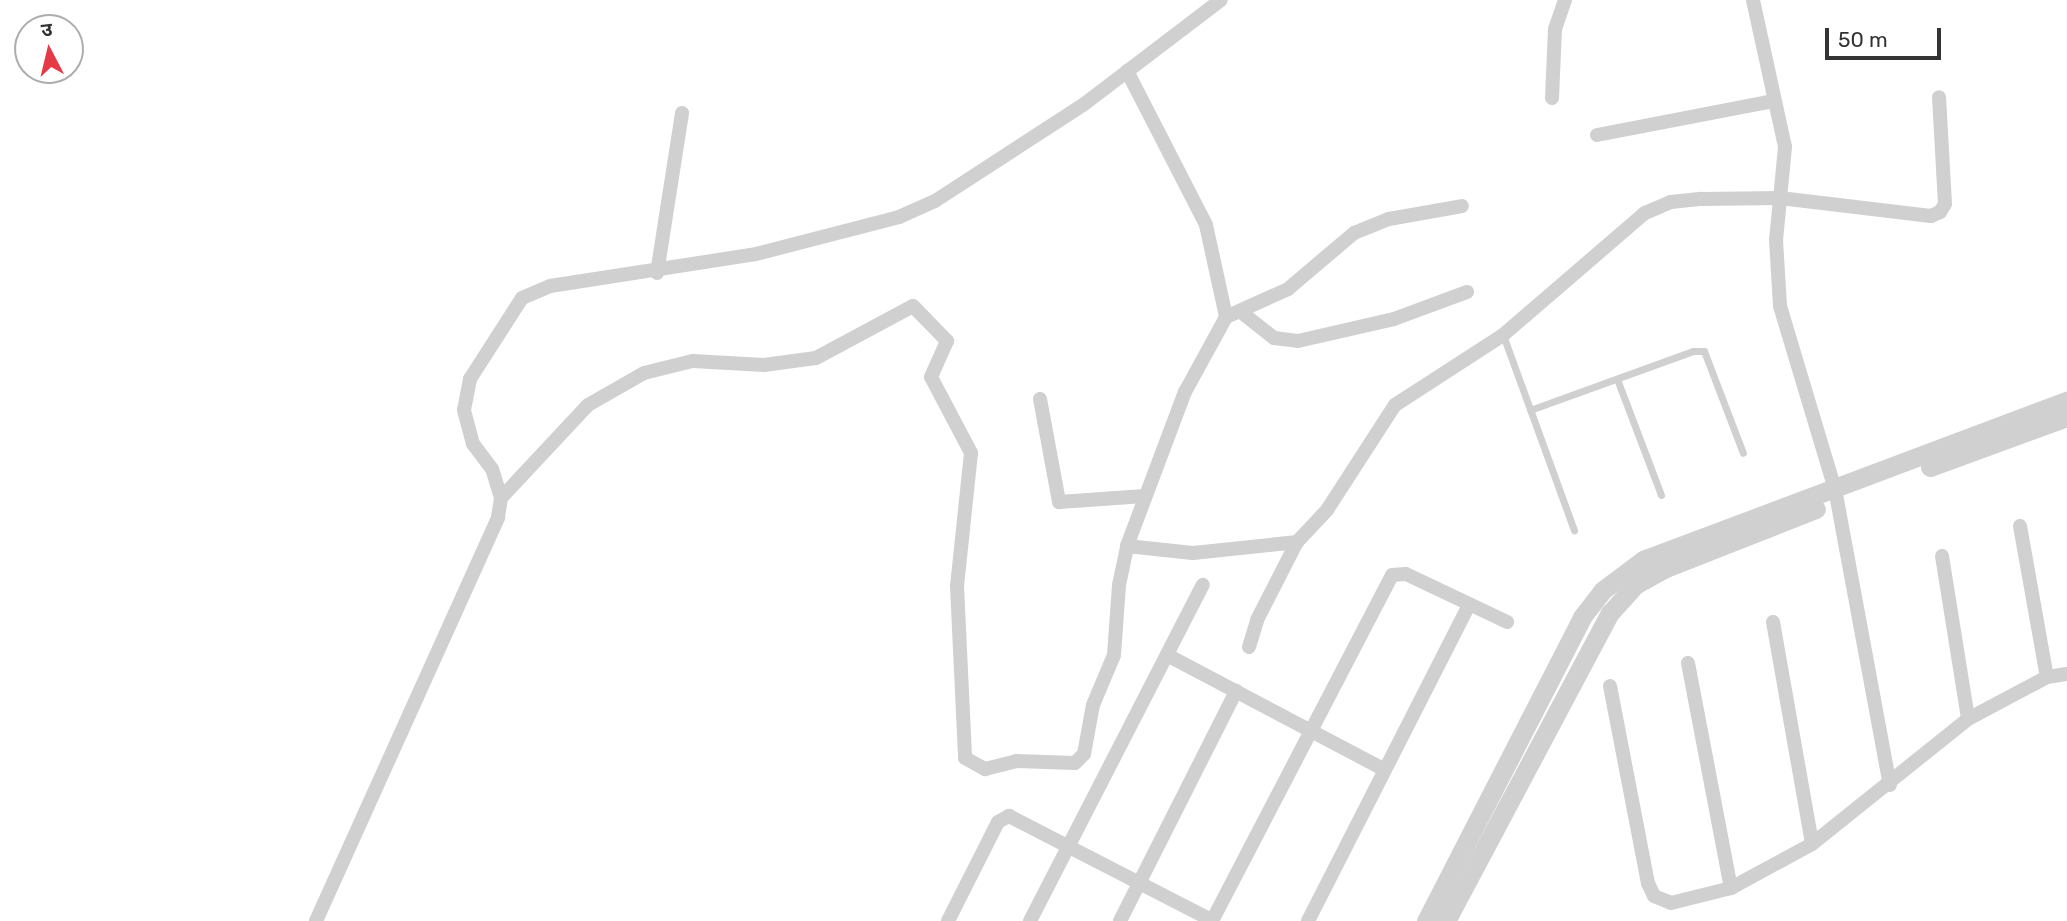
<!DOCTYPE html>
<meta charset="utf-8">
<style>
body{margin:0}
#map{position:relative;width:2067px;height:921px;overflow:hidden;background:#fff;font-family:Rubik,"Noto Sans Devanagari",sans-serif}
div>[style]{position:absolute}
.service>*{height:7px;margin:-3.5px;padding:0 3.5px;transform-origin:3.5px;border-radius:3.5px;background:#d0d0d0}
.minor>*{height:14px;margin:-7px;padding:0 7px;transform-origin:7px;border-radius:7px;background:#d0d0d0}
.tertiary>*{height:19px;margin:-9.5px;padding:0 9.5px;transform-origin:9.5px;border-radius:9.5px;background:#d0d0d0}
span{translate:-50% -50%;white-space:nowrap;text-align:center;line-height:1.15;-webkit-text-stroke:7px #fff;paint-order:stroke}
.north{position:absolute;left:14px;top:14px;width:70px;height:70px;box-sizing:border-box;background:#fff;border:2px solid #adadad;border-radius:50%;rotate:353deg;font-size:19px;font-weight:700;line-height:28px;text-align:center;color:#333}
.north::after{content:'';display:block;margin:auto;width:24px;height:32px;background:#e63946;clip-path:polygon(50% 0,100% 100%,50% 72%,0 100%)}
.scale{position:absolute;left:1825px;top:28px;width:116px;height:32px;box-sizing:border-box;border:4px solid #333;border-top:0;padding-left:9px;font-size:21px;line-height:24px;white-space:nowrap;color:#333;-webkit-text-stroke:5px #fff;paint-order:stroke}
</style>
<div id="map">
<div class="service">
<i style="left:1503px;top:335px;width:208px;rotate:70deg"></i>
<i style="left:1617px;top:379px;width:124px;rotate:69.2deg"></i>
<i style="left:1530px;top:410px;width:173px;rotate:-19.9deg"></i>
<i style="left:1693px;top:351px;width:11px"></i>
<i style="left:1704px;top:351px;width:109px;rotate:69.1deg"></i>
</div>
<div class="minor">
<i style="left:1753px;top:0;width:150px;rotate:77.7deg"></i>
<i style="left:1785px;top:147px;width:93px;rotate:95.5deg"></i>
<i style="left:1776px;top:240px;width:66px;rotate:86.5deg"></i>
<i style="left:1780px;top:306px;width:191px;rotate:73.3deg"></i>
<i style="left:1835px;top:489px;width:301px;rotate:79.5deg"></i>
<i style="left:1127px;top:71px;width:173px;rotate:62.8deg"></i>
<i style="left:1206px;top:225px;width:94px;rotate:77.7deg"></i>
<i style="left:1552px;top:98px;width:69px;rotate:-87.5deg"></i>
<i style="left:1555px;top:29px;width:31px;rotate:-71deg"></i>
<i style="left:1597px;top:135px;width:179px;rotate:-10.9deg"></i>
<i style="left:657px;top:273px;width:162px;rotate:-81.1deg"></i>
<i style="left:1241px;top:312px;width:42px;rotate:38.2deg"></i>
<i style="left:1274px;top:338px;width:24px;rotate:7deg"></i>
<i style="left:1298px;top:341px;width:98px;rotate:-12.9deg"></i>
<i style="left:1394px;top:319px;width:78px;rotate:-20.3deg"></i>
<i style="left:1040px;top:399px;width:105px;rotate:79.5deg"></i>
<i style="left:1059px;top:502px;width:86px;rotate:-4deg"></i>
<i style="left:501px;top:498px;width:127px;rotate:-46.9deg"></i>
<i style="left:588px;top:405px;width:64px;rotate:-29.7deg"></i>
<i style="left:644px;top:373px;width:50px;rotate:-13.8deg"></i>
<i style="left:693px;top:361px;width:71px;rotate:3.2deg"></i>
<i style="left:764px;top:365px;width:52px;rotate:-7.7deg"></i>
<i style="left:816px;top:358px;width:110px;rotate:-28.2deg"></i>
<i style="left:913px;top:306px;width:49px;rotate:45.8deg"></i>
<i style="left:947px;top:341px;width:39px;rotate:114deg"></i>
<i style="left:931px;top:377px;width:86px;rotate:62.2deg"></i>
<i style="left:971px;top:453px;width:134px;rotate:96deg"></i>
<i style="left:957px;top:586px;width:172px;rotate:87.3deg"></i>
<i style="left:965px;top:758px;width:23px;rotate:29deg"></i>
<i style="left:985px;top:769px;width:32px;rotate:-14deg"></i>
<i style="left:1016px;top:761px;width:59px;rotate:1.9deg"></i>
<i style="left:1075px;top:763px;width:13px;rotate:-45deg"></i>
<i style="left:1084px;top:754px;width:50px;rotate:-79.6deg"></i>
<i style="left:1093px;top:705px;width:54px;rotate:-67.2deg"></i>
<i style="left:1114px;top:655px;width:70px;rotate:-85.9deg"></i>
<i style="left:1119px;top:585px;width:40px;rotate:-78deg"></i>
<i style="left:1127px;top:546px;width:165px;rotate:-69.4deg"></i>
<i style="left:1185px;top:392px;width:85px;rotate:-61.3deg"></i>
<i style="left:1226px;top:317px;width:68px;rotate:-24.3deg"></i>
<i style="left:1288px;top:289px;width:87px;rotate:-40.3deg"></i>
<i style="left:1354px;top:233px;width:38px;rotate:-22deg"></i>
<i style="left:1389px;top:219px;width:74px;rotate:-10.1deg"></i>
<i style="left:2020px;top:526px;width:153px;rotate:79.9deg"></i>
<i style="left:1127px;top:546px;width:66px;rotate:6.1deg"></i>
<i style="left:1193px;top:553px;width:105px;rotate:-6deg"></i>
<i style="left:1297px;top:542px;width:44px;rotate:-46.8deg"></i>
<i style="left:1327px;top:510px;width:125px;rotate:-57.1deg"></i>
<i style="left:1395px;top:405px;width:129px;rotate:-32.9deg"></i>
<i style="left:1503px;top:335px;width:187px;rotate:-40.7deg"></i>
<i style="left:1645px;top:213px;width:28px;rotate:-23deg"></i>
<i style="left:1671px;top:202px;width:31px;rotate:-6deg"></i>
<i style="left:1702px;top:199px;width:78px;rotate:-0.7deg"></i>
<i style="left:1780px;top:198px;width:152px;rotate:6.8deg"></i>
<i style="left:1931px;top:216px;width:10px;rotate:-24deg"></i>
<i style="left:1940px;top:212px;width:9px;rotate:-58deg"></i>
<i style="left:1945px;top:204px;width:107px;rotate:-93.2deg"></i>
<i style="left:1942px;top:556px;width:165px;rotate:80.9deg"></i>
<i style="left:1773px;top:622px;width:225px;rotate:80deg"></i>
<i style="left:1249px;top:647px;width:28px;rotate:-73deg"></i>
<i style="left:1257px;top:620px;width:88px;rotate:-62.9deg"></i>
<i style="left:1167px;top:655px;width:246px;rotate:27.8deg"></i>
<i style="left:1688px;top:663px;width:229px;rotate:79.2deg"></i>
<i style="left:1610px;top:686px;width:201px;rotate:79.1deg"></i>
<i style="left:1648px;top:883px;width:14px;rotate:65deg"></i>
<i style="left:1654px;top:896px;width:18px;rotate:22deg"></i>
<i style="left:1671px;top:903px;width:62px;rotate:-14deg"></i>
<i style="left:1731px;top:888px;width:92px;rotate:-28.5deg"></i>
<i style="left:1812px;top:844px;width:200px;rotate:-38.7deg"></i>
<i style="left:1968px;top:719px;width:89px;rotate:-28deg"></i>
<i style="left:2047px;top:677px;width:20px;rotate:-9deg"></i>
<i style="left:316px;top:921px;width:443px;rotate:-65.7deg"></i>
<i style="left:498px;top:517px;width:19px;rotate:-81deg"></i>
<i style="left:501px;top:498px;width:30px;rotate:-107deg"></i>
<i style="left:492px;top:469px;width:31px;rotate:-127deg"></i>
<i style="left:473px;top:444px;width:35px;rotate:-105deg"></i>
<i style="left:464px;top:410px;width:32px;rotate:-79deg"></i>
<i style="left:470px;top:379px;width:96px;rotate:-57.3deg"></i>
<i style="left:522px;top:298px;width:30px;rotate:-23deg"></i>
<i style="left:550px;top:286px;width:208px;rotate:-8.8deg"></i>
<i style="left:756px;top:254px;width:148px;rotate:-14.5deg"></i>
<i style="left:899px;top:217px;width:39px;rotate:-24deg"></i>
<i style="left:935px;top:201px;width:176px;rotate:-33deg"></i>
<i style="left:1083px;top:105px;width:173px;rotate:-37.3deg"></i>
<i style="left:948px;top:921px;width:111px;rotate:-63.2deg"></i>
<i style="left:998px;top:822px;width:13px;rotate:-29deg"></i>
<i style="left:1009px;top:816px;width:229px;rotate:27.2deg"></i>
<i style="left:1030px;top:921px;width:378px;rotate:-62.8deg"></i>
<i style="left:1120px;top:921px;width:258px;rotate:-63.2deg"></i>
<i style="left:1212px;top:921px;width:390px;rotate:-62.5deg"></i>
<i style="left:1392px;top:575px;width:14px;rotate:-4deg"></i>
<i style="left:1406px;top:574px;width:112px;rotate:25.4deg"></i>
<i style="left:1308px;top:921px;width:355px;rotate:-63deg"></i>
</div>
<div class="tertiary">
<i style="left:1930px;top:467px;width:146px;rotate:-20.1deg"></i>
<i style="left:1426px;top:921px;width:342px;rotate:-62.8deg"></i>
<i style="left:1582px;top:617px;width:34px;rotate:-52deg"></i>
<i style="left:1603px;top:590px;width:50px;rotate:-36.9deg"></i>
<i style="left:1643px;top:560px;width:453px;rotate:-20.6deg"></i>
<i style="left:1446px;top:921px;width:349px;rotate:-62deg"></i>
<i style="left:1610px;top:613px;width:38px;rotate:-48deg"></i>
<i style="left:1635px;top:585px;width:35px;rotate:-29deg"></i>
<i style="left:1666px;top:568px;width:161px;rotate:-21.5deg"></i>
</div>
<div class="north">उ</div>
<div class="scale">50 m</div>
</div>
